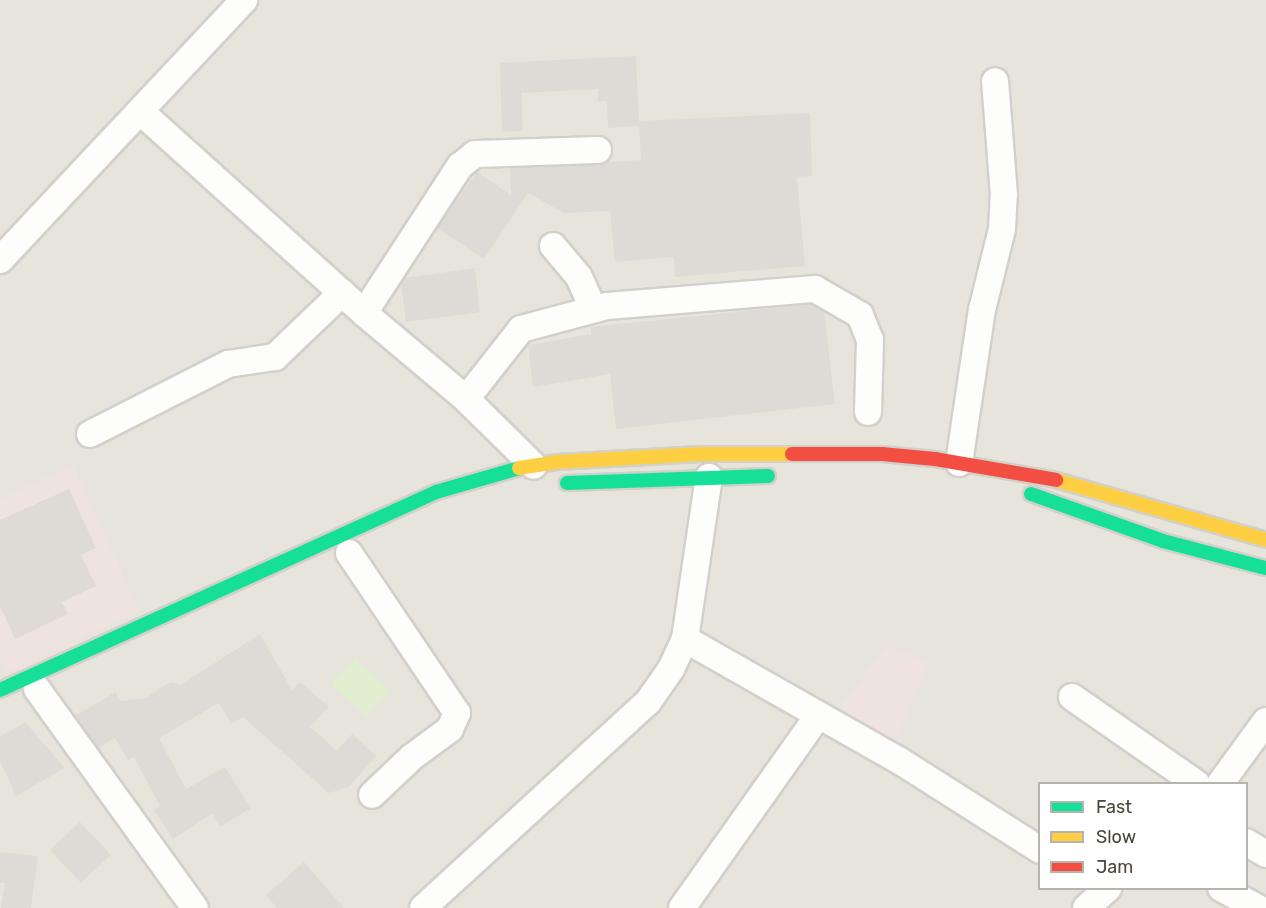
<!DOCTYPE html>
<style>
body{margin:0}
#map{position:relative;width:1266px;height:908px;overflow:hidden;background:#f4f2ee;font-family:Rubik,sans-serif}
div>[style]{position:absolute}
.residential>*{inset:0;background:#e7e4dc}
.medical>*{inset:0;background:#eee3df}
.green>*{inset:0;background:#e1eecf;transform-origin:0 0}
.building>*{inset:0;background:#dedbd6;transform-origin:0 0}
.roads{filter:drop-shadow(2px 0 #d2d0cb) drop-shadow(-2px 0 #d2d0cb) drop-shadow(0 2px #d2d0cb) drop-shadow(0 -2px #d2d0cb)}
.street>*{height:26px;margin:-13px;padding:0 13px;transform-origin:13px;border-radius:13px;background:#fdfdfc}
.fast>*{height:14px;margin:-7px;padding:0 7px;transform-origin:7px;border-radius:7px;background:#16e098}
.slow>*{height:14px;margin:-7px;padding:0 7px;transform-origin:7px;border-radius:7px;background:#ffcf43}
.jam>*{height:14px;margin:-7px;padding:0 7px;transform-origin:7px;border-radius:7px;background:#f24e42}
span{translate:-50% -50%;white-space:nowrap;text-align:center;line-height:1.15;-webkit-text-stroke:5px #fff;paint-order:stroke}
.legend{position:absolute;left:1038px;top:782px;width:210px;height:108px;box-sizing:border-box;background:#fff;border:2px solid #b7b4b0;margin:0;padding:8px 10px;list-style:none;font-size:18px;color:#4b4439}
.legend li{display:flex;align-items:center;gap:12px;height:30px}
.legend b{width:30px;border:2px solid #b7b4b0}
</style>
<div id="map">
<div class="residential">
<i style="clip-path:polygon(evenodd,0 0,1266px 0,1266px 908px,0 908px,0 0,1040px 784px,1246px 784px,1246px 888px,1040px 888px,1040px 784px)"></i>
</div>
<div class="medical">
<i style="clip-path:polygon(73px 465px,140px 612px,7px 673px,0 658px,0 499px)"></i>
<i style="clip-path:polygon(887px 645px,929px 663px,896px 739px,836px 714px)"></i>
</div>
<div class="green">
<i style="left:355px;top:658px;width:48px;height:35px;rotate:43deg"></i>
</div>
<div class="building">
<i style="clip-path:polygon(636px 56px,639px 121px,810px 113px,812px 176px,797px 177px,805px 266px,675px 277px,674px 257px,615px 262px,610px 211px,564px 213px,528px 193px,484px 259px,437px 228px,477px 172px,511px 195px,510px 168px,641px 160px,639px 126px,608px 128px,607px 101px,598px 102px,598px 89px,521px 93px,523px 131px,502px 132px,500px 63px)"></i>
<i style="clip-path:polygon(475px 268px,480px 312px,406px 322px,401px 283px,405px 278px)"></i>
<i style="clip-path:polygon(812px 304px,824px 312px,835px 404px,616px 429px,610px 374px,533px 387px,528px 345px,591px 334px,591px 327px)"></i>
<i style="clip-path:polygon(69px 489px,96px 548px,81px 555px,96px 586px,62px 602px,68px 614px,15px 639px,0 606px,0 520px)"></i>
<i style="clip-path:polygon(260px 634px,292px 690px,300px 682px,329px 707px,310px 727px,337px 751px,352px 734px,376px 756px,349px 787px,329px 793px,243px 717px,231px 724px,219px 703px,159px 738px,186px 789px,225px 767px,251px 808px,220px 827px,212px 814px,173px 839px,154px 810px,160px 806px,134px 757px,128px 760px,115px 738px,98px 748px,75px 716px,115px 692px,121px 701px,146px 698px,170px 682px,181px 685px)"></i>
<i style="clip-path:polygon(25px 722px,65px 768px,16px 796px,0 761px,0 737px)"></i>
<i style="left:80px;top:822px;width:45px;height:41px;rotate:47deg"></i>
<i style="clip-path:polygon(0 852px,38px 856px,31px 908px,1px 908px,5px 883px,0 883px)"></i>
<i style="clip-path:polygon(304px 862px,344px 908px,277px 908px,266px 895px)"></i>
</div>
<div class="roads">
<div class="street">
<i style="left:141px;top:112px;width:300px;rotate:42deg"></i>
<i style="left:364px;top:313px;width:133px;rotate:40.1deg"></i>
<i style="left:466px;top:399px;width:95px;rotate:44.6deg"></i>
<i style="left:553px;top:246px;width:40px;rotate:50deg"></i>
<i style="left:579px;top:277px;width:34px;rotate:66deg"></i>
<i style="left:0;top:260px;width:357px;rotate:-46.8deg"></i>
<i style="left:364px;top:313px;width:176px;rotate:-56.9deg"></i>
<i style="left:460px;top:166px;width:19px;rotate:-39deg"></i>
<i style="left:475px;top:154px;width:123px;rotate:-1.9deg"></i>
<i style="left:466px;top:399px;width:89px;rotate:-51.8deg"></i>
<i style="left:521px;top:329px;width:89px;rotate:-15deg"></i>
<i style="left:607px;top:306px;width:209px;rotate:-4.7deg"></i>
<i style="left:815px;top:289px;width:52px;rotate:30deg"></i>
<i style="left:860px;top:315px;width:27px;rotate:68deg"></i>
<i style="left:870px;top:340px;width:72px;rotate:91.6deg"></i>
<i style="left:90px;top:434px;width:155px;rotate:-26.9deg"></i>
<i style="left:228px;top:364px;width:48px;rotate:-8.5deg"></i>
<i style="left:275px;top:357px;width:93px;rotate:-43.7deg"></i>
<i style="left:959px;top:463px;width:155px;rotate:-81.5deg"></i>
<i style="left:982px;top:310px;width:83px;rotate:-76.1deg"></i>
<i style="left:1002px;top:229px;width:34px;rotate:-87deg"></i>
<i style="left:1004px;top:195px;width:114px;rotate:-94.5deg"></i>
<i style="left:349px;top:553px;width:193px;rotate:56deg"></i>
<i style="left:457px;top:713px;width:17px;rotate:114deg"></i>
<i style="left:450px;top:729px;width:47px;rotate:143.6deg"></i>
<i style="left:412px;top:757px;width:55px;rotate:136.5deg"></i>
<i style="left:685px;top:639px;width:247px;rotate:29.6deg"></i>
<i style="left:900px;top:761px;width:166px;rotate:32.4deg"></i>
<i style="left:37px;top:689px;width:270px;rotate:54.2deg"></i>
<i style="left:1072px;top:697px;width:152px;rotate:34.8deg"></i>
<i style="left:1220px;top:784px;width:78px;rotate:-53.9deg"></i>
<i style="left:1246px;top:842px;width:23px;rotate:31deg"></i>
<i style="left:1221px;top:888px;width:42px;rotate:28.4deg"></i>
<i style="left:423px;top:908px;width:305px;rotate:-42.5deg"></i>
<i style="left:648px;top:702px;width:40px;rotate:-55.1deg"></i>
<i style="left:671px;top:669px;width:33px;rotate:-65deg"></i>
<i style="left:685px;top:639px;width:164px;rotate:-81.6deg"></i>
<i style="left:682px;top:908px;width:235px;rotate:-54.7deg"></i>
<i style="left:1086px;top:908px;width:30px;rotate:-42deg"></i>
</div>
<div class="fast">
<i style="left:567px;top:483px;width:201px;rotate:-2deg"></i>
<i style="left:1031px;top:494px;width:140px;rotate:19.6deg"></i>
<i style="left:1163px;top:541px;width:106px;rotate:14.7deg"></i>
<i style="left:0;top:690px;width:479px;rotate:-24.4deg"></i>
<i style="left:436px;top:492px;width:86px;rotate:-16.1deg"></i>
</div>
<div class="slow">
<i style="left:519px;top:468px;width:38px;rotate:-9deg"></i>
<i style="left:557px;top:462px;width:144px;rotate:-3.2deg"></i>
<i style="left:701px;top:454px;width:91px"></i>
<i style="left:1056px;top:480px;width:218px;rotate:15.9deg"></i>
</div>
<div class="jam">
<i style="left:792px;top:454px;width:90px"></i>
<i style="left:882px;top:454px;width:53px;rotate:5.4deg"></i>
<i style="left:935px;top:459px;width:123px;rotate:9.8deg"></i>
</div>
</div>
<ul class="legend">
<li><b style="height:8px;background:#16e098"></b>Fast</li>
<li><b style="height:8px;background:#ffcf43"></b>Slow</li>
<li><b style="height:8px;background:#f24e42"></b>Jam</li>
</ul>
</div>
